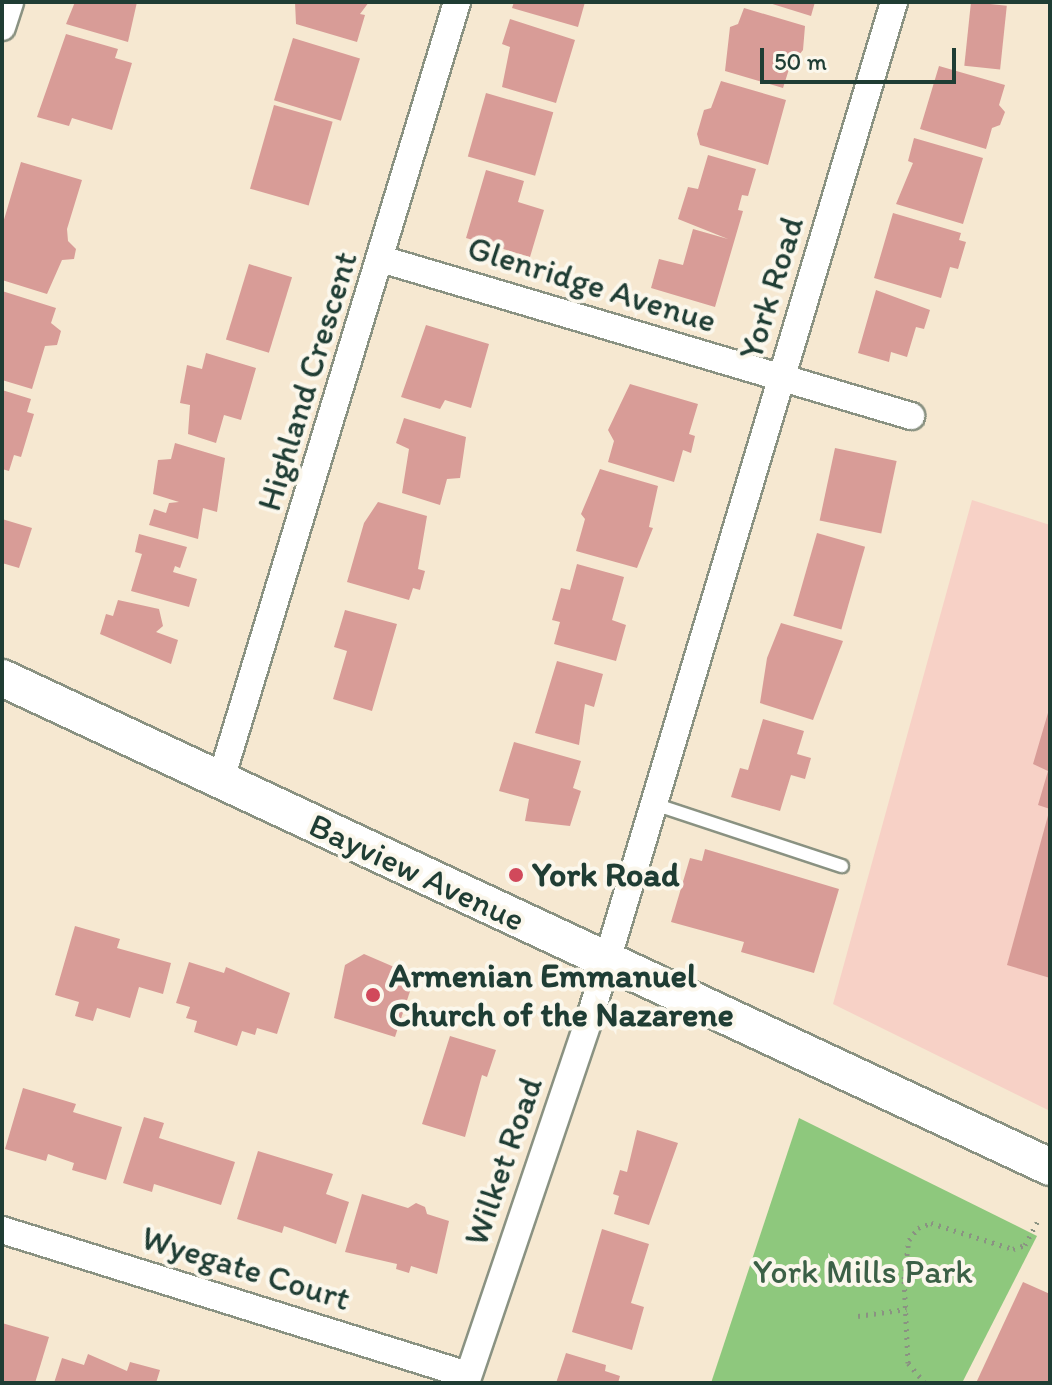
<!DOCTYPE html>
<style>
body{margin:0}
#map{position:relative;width:1052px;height:1385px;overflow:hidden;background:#f6e8d1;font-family:Itim,sans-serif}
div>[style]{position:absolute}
.built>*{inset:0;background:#f7d1c6}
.green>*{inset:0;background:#8ec87d}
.building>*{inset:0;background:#d89c97;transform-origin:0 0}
.path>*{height:5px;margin-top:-2.5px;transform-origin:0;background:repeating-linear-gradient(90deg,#8a9282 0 2px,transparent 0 8px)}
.roads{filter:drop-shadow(2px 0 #8a9282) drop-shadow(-2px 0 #8a9282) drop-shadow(0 2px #8a9282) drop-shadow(0 -2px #8a9282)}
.service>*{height:12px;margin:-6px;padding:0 6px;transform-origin:6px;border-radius:6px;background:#fff}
.minor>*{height:26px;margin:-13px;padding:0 13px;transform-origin:13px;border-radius:13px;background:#fff}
.secondary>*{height:36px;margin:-18px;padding:0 18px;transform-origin:18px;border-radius:18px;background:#fff}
.dots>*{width:22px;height:22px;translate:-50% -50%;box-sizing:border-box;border:4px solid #fbf7ec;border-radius:50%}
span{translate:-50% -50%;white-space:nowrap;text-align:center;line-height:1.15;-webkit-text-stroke:8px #fbf7ec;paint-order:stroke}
.street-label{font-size:34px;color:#1f3d34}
.poi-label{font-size:34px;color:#1f3d34;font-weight:700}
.left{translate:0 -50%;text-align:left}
.park-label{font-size:34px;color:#3b6046}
.frame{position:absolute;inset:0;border:4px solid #1f3d34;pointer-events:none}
.scale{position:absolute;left:760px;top:48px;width:196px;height:36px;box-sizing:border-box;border:4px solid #1f3d34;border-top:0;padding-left:10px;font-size:24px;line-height:28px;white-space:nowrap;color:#1f3d34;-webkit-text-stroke:6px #fbf7ec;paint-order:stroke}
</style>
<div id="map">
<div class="built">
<i style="clip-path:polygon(972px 500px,1050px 525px,1050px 1111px,833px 1004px)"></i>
</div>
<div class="green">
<i style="clip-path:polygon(799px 1118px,1037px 1236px,962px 1383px,711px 1383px)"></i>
</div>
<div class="building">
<i style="clip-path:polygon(137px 2px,128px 42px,66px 24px,75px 2px)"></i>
<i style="clip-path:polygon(295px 2px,369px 2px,360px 14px,365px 15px,357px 42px,296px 24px)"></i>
<i style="clip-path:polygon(514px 2px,585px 2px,578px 27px,512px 8px)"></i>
<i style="clip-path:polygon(766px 2px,815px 2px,811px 16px)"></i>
<i style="left:971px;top:2px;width:36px;height:64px;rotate:6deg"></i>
<i style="clip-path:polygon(744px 8px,805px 26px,803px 50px,790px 66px,783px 88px,725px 71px,730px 27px,738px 24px)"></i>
<i style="clip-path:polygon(510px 19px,575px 40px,556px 103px,502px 87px,510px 47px,502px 44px)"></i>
<i style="clip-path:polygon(66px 34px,118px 49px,115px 58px,132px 63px,112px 130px,72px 118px,69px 126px,37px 117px)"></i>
<i style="left:293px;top:38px;width:70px;height:65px;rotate:17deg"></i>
<i style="clip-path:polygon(939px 66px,1005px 85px,999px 105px,1005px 112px,1000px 125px,992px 128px,986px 149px,920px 129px)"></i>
<i style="clip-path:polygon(721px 81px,786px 100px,768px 165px,700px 145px,697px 134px,704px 110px,711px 108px)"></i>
<i style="left:486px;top:93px;width:70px;height:66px;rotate:16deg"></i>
<i style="left:274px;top:105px;width:61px;height:87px;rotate:16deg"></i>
<i style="clip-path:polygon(914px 138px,983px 158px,963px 224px,896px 204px,913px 163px,908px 161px)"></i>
<i style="clip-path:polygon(708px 155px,756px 169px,748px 196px,742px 195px,738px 210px,743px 211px,715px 307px,651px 288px,659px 259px,683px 265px,693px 229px,728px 239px,678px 219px,688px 187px,698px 189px)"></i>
<i style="clip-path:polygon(21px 162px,82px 180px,67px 229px,68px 241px,76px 249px,74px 259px,62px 260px,47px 294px,2px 280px,3px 223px)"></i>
<i style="clip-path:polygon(486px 170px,524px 181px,518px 202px,544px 210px,530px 257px,466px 238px)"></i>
<i style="clip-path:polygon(893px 213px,961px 233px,959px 240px,966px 242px,958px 269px,950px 267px,941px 298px,874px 278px)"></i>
<i style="left:249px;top:264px;width:45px;height:79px;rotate:17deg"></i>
<i style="clip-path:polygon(876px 290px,930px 310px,924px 329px,916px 327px,907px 357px,891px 352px,889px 362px,858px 353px)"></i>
<i style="clip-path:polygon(2px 291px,56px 308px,51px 323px,61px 331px,57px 345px,45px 346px,32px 389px,2px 380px)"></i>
<i style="clip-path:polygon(426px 325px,489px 344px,471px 408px,445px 400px,440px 409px,401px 397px)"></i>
<i style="clip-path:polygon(206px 353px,256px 368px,241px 420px,224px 415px,216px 443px,188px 434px,190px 405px,180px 403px,187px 365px,202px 369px)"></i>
<i style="clip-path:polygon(630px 384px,698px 404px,689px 434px,695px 436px,691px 453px,683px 450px,674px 482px,608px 462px,614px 441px,608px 430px)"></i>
<i style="clip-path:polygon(2px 390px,31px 399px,27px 412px,34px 414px,21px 457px,14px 455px,9px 471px,2px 469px)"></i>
<i style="clip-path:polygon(404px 418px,466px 437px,460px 478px,447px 479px,440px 505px,402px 493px,409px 449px,396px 443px)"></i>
<i style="clip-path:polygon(175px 443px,225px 458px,217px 512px,203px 508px,198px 539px,149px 525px,154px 509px,166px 513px,169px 503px,179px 502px,153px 494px,158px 460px,171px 459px)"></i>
<i style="left:835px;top:448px;width:63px;height:74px;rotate:12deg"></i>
<i style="clip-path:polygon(600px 469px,658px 486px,649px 527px,653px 528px,637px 568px,576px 551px,585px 519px,581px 514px)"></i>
<i style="clip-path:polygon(378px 502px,427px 516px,418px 569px,425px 571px,420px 590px,413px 588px,409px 600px,347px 582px,364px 523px)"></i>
<i style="clip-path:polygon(2px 519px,32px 528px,19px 568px,2px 563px)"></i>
<i style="left:817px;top:533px;width:50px;height:86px;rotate:16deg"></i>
<i style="clip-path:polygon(139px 534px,187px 547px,180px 568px,175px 566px,173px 572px,197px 579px,189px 607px,131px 591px,142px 554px,135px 552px)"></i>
<i style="clip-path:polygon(577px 564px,624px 577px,612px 620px,626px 625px,616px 661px,554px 644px,560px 622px,552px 620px,561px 588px,570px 590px)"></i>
<i style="clip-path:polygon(118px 600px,159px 609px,163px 626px,156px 632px,178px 640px,171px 664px,100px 634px,106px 614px,113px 616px)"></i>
<i style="clip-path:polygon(345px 610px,397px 624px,372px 711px,333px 699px,347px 651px,334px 647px)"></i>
<i style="clip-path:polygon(781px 623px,843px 641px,813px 720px,760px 703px,767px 658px)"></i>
<i style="clip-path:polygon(557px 661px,603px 674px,594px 707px,585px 704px,579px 745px,535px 733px)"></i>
<i style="clip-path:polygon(1050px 706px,1050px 809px,1038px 805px,1048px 771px,1033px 764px)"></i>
<i style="clip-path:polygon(763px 719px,804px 731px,797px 754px,811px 758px,805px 779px,791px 775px,780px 811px,731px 797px,740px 768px,748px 770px)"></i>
<i style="clip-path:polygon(514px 742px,581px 761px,573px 788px,581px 791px,570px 826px,525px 821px,529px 799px,499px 791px)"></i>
<i style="clip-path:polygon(1049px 812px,1050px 812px,1050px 978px,1007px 965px)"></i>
<i style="clip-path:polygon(705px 849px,839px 889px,814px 973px,741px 952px,744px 942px,671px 922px,690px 858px,702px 861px)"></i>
<i style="clip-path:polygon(75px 926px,120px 939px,117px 948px,171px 963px,163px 994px,139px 987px,130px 1018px,97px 1008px,93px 1021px,75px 1016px,79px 1002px,55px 995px)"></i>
<i style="clip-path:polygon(364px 954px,415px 976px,395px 1037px,334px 1018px,345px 965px)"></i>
<i style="clip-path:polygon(189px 962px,224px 973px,226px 967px,290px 993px,277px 1034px,257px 1028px,255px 1035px,242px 1031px,237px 1046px,194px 1032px,197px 1021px,186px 1018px,190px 1007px,176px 1003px)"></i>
<i style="clip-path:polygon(450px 1036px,496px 1050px,487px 1077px,482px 1075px,465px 1137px,422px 1124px)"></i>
<i style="clip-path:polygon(23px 1088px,76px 1104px,73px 1112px,122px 1127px,106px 1180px,72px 1170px,74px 1163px,48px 1154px,46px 1161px,5px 1149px)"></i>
<i style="clip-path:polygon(144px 1117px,164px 1123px,159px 1138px,235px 1162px,221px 1205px,154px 1184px,152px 1192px,123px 1183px)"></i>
<i style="clip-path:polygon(637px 1130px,678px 1143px,649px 1225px,614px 1214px,619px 1196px,613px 1194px,620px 1170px,627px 1172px)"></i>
<i style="clip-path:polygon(258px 1151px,333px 1174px,326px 1194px,349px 1202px,336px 1244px,284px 1226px,282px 1233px,237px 1219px)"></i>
<i style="clip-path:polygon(362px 1194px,408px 1208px,416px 1203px,425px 1207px,427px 1214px,449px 1221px,437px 1274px,411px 1266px,409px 1273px,396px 1269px,397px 1264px,345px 1252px)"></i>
<i style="clip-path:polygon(602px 1229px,649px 1244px,631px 1303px,644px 1307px,632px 1350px,572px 1332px)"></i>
<i style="clip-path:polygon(1023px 1282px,1050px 1294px,1050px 1383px,976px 1383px)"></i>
<i style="clip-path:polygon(2px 1323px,49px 1337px,35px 1383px,2px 1383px)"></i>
<i style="clip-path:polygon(566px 1353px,606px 1365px,605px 1371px,620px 1376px,618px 1383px,556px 1383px)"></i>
<i style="clip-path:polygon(88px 1354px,127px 1371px,130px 1362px,160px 1370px,156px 1383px,54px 1383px,62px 1358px,84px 1365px)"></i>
</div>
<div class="path">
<i style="left:858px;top:1316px;width:49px;rotate:-8.1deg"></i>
<i style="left:925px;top:1383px;width:26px;rotate:-130deg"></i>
<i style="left:908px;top:1363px;width:84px;rotate:-92.7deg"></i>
<i style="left:904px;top:1279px;width:39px;rotate:-83deg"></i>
<i style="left:909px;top:1240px;width:15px;rotate:-53deg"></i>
<i style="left:918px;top:1228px;width:14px;rotate:-21deg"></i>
<i style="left:931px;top:1223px;width:86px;rotate:17.6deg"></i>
<i style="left:1013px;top:1249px;width:13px;rotate:-18deg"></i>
<i style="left:1025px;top:1245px;width:27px;rotate:-62deg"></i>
</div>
<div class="roads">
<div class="service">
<i style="left:654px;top:804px;width:198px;rotate:18.3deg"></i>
</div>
<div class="minor">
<i style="left:2px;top:27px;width:26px;rotate:-72deg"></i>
<i style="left:381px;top:259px;width:553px;rotate:16.5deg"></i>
<i style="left:221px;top:779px;width:812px;rotate:-73.1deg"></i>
<i style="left:2px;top:1230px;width:488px;rotate:17.3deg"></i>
<i style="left:466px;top:1383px;width:390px;rotate:-71.3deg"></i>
<i style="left:591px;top:1014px;width:1056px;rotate:-73.33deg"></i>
</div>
<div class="secondary">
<i style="left:2px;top:678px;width:1156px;rotate:25.01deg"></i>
</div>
</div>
<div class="dots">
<i style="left:516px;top:875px;background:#d1495b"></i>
<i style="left:373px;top:995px;background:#d1495b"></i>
</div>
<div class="street-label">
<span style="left:592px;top:284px;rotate:17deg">Glenridge Avenue</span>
<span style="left:771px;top:288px;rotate:-73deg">York Road</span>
<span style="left:307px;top:381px;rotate:-73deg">Highland Crescent</span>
<span style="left:417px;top:872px;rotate:25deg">Bayview Avenue</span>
<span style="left:503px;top:1161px;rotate:-71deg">Wilket Road</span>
<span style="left:246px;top:1268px;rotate:17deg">Wyegate Court</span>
</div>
<div class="poi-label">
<span class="left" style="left:532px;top:875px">York Road</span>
<span class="left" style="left:389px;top:995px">Armenian Emmanuel<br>Church of the Nazarene</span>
</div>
<div class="park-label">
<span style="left:863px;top:1272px">York Mills Park</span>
</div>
<div class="frame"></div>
<div class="scale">50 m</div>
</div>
